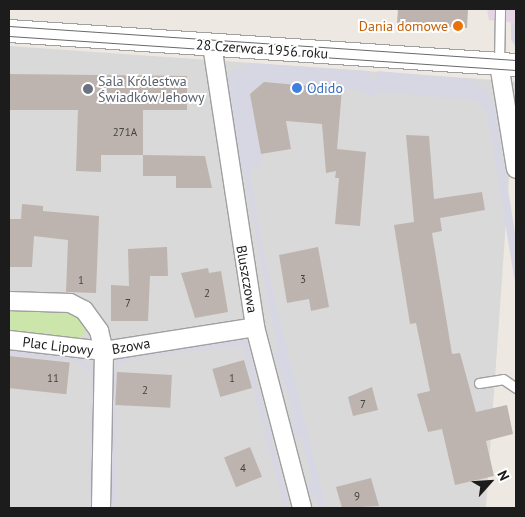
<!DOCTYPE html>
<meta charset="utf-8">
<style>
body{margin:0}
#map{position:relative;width:525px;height:517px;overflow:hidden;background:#ede8e2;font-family:"PT Sans",sans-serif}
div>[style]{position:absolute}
.residential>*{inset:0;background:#dad9d9;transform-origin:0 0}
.industrial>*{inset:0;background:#e5d4e3}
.grass>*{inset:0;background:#cbe5aa}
.plaza>*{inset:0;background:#d6d7e2}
.building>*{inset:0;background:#bdb4af;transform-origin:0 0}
.roads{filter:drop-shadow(1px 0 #a0a0a0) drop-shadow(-1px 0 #a0a0a0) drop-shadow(0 1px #a0a0a0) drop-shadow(0 -1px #a0a0a0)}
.service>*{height:9px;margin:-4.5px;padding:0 4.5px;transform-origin:4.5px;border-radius:4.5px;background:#fff}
.minor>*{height:18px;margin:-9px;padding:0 9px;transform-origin:9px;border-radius:9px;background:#fff}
.tertiary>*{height:22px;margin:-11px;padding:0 11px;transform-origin:11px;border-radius:11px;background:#fff}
.tram>*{height:1px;margin:-0.5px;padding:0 0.5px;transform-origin:0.5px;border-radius:0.5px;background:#6a6a6a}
.dots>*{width:14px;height:14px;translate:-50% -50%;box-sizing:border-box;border:2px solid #fff;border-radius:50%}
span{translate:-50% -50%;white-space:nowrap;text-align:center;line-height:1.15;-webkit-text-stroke:4px #fff;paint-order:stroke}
.number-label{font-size:11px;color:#444241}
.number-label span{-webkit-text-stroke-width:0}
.food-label{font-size:14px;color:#c56008}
.right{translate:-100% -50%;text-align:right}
.street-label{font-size:14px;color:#1c1c1c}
.worship-label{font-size:14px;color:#5b616d}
.left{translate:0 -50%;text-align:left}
.shop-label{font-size:14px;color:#366cbe}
.frame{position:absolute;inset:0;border:10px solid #1c1c1c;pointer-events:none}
.north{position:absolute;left:465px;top:457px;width:50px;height:50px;-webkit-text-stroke:4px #fff;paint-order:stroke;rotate:64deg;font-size:14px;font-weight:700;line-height:20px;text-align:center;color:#1c1c1c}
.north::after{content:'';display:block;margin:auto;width:18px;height:22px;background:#1c1c1c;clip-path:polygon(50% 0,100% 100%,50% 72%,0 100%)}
</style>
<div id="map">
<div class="residential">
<i style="left:9px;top:46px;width:508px;height:462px;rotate:4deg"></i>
</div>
<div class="industrial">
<i style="clip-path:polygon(487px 9px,516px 9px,516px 23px,489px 20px)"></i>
</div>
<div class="grass">
<i style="clip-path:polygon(9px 305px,78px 312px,86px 332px,75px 342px,9px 335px)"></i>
</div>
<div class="plaza">
<i style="clip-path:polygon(511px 22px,515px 23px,516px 47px,511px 40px)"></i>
<i style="clip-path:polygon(249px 63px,370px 71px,370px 79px,377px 79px,377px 71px,471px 79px,485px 87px,495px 108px,516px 239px,516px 289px,487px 112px,474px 100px,380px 92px,380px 96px,365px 95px,365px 91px,264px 82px,250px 94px,263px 165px,250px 169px,264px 254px,326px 508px,319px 508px,315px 494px,310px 496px,307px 486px,313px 484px,301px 437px,295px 438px,290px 419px,295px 417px,274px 352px,278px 351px,243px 170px,238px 171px,224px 85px,230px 72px)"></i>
<i style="clip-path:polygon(240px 338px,246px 339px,268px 425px,273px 424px,275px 434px,271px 436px,290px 508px,284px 508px,242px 346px,133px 358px,118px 366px,115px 508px,108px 508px,115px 362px,124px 354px)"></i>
<i style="clip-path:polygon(9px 347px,76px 355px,95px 371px,95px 508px,90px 508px,89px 484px,91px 374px,76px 362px,9px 355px)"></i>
</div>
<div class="building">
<i style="clip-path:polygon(398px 9px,468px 9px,467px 28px,397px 24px)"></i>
<i style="clip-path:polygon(9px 74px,187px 76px,187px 110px,143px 110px,143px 155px,101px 155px,101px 172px,76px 171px,78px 110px,9px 110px)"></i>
<i style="clip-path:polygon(264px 82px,342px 89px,337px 149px,366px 152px,360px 226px,335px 224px,339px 178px,335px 178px,336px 171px,326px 173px,322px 124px,286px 121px,291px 149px,261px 154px,250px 94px)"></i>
<i style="clip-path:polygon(406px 135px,429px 136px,434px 199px,482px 192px,485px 210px,440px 218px,442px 231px,432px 233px,452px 354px,460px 353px,476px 412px,507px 405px,513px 434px,486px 441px,494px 476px,455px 485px,442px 429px,428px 432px,417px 394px,430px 391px,416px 323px,410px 324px,394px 225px,414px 222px)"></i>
<i style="clip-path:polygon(143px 155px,205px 156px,212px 188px,176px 188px,176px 176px,143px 176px)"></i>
<i style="clip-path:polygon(22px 204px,43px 206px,43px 211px,99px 216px,96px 293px,66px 292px,68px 240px,34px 236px,32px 267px,9px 267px,9px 219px,21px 219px)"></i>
<i style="clip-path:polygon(167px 247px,168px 276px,150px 276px,148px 321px,111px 321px,111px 285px,129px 286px,128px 249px)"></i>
<i style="clip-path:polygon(318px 247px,329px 307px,311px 311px,309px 299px,287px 303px,279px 255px)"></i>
<i style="clip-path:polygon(208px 268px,209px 273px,221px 271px,228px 312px,195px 318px,181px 273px)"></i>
<i style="left:9px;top:356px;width:61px;height:32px;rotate:6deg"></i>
<i style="left:244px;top:360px;width:29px;height:33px;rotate:74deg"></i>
<i style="left:117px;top:372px;width:55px;height:33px;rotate:3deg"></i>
<i style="clip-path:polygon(372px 387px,378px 410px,353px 416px,348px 397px)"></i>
<i style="left:250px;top:447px;width:32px;height:28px;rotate:68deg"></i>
<i style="clip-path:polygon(371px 478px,379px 506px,342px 508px,336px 487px)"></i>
</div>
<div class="roads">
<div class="service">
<i style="left:499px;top:63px;width:54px;rotate:-88.9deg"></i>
<i style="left:479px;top:383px;width:24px;rotate:-9deg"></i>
<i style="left:503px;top:379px;width:16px;rotate:35deg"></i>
</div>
<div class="minor">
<i style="left:212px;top:45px;width:285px;rotate:81.3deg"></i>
<i style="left:255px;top:327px;width:187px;rotate:75.4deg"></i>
<i style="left:499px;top:64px;width:106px;rotate:80.8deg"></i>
<i style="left:9px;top:301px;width:61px;rotate:1.9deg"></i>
<i style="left:70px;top:303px;width:16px;rotate:27deg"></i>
<i style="left:84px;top:310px;width:26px;rotate:54deg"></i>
<i style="left:99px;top:331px;width:21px;rotate:76deg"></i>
<i style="left:104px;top:351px;width:157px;rotate:91.1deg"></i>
<i style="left:9px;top:340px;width:96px;rotate:6.6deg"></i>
<i style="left:104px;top:351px;width:153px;rotate:-9deg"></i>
</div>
<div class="tertiary">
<i style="left:9px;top:31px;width:508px;rotate:3.84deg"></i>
</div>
</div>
<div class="tram">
<i style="left:9px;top:26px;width:508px;rotate:3.84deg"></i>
<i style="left:9px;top:36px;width:508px;rotate:3.84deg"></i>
</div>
<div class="dots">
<i style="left:458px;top:26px;background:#e8710a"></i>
<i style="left:297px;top:88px;background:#3f7fe0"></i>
<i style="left:88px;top:89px;background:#6b7280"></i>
</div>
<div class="number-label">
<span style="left:125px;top:132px">271A</span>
<span style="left:303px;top:279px">3</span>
<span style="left:81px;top:280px">1</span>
<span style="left:207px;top:293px">2</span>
<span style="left:128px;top:303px">7</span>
<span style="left:53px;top:378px">11</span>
<span style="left:232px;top:378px">1</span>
<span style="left:145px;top:390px">2</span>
<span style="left:363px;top:404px">7</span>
<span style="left:243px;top:468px">4</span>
<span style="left:357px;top:496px">9</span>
</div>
<div class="food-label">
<span class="right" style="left:448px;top:26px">Dania domowe</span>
</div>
<div class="street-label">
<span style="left:262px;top:49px;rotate:4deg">28 Czerwca 1956 roku</span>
<span style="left:247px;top:279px;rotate:80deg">Bluszczowa</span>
<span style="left:58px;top:346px;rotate:7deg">Plac Lipowy</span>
<span style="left:131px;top:346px;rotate:-10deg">Bzowa</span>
</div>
<div class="worship-label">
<span class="left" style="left:98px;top:89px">Sala Królestwa<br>Świadków Jehowy</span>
</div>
<div class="shop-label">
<span class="left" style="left:307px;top:88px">Odido</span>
</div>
<div class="frame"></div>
<div class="north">N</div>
</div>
